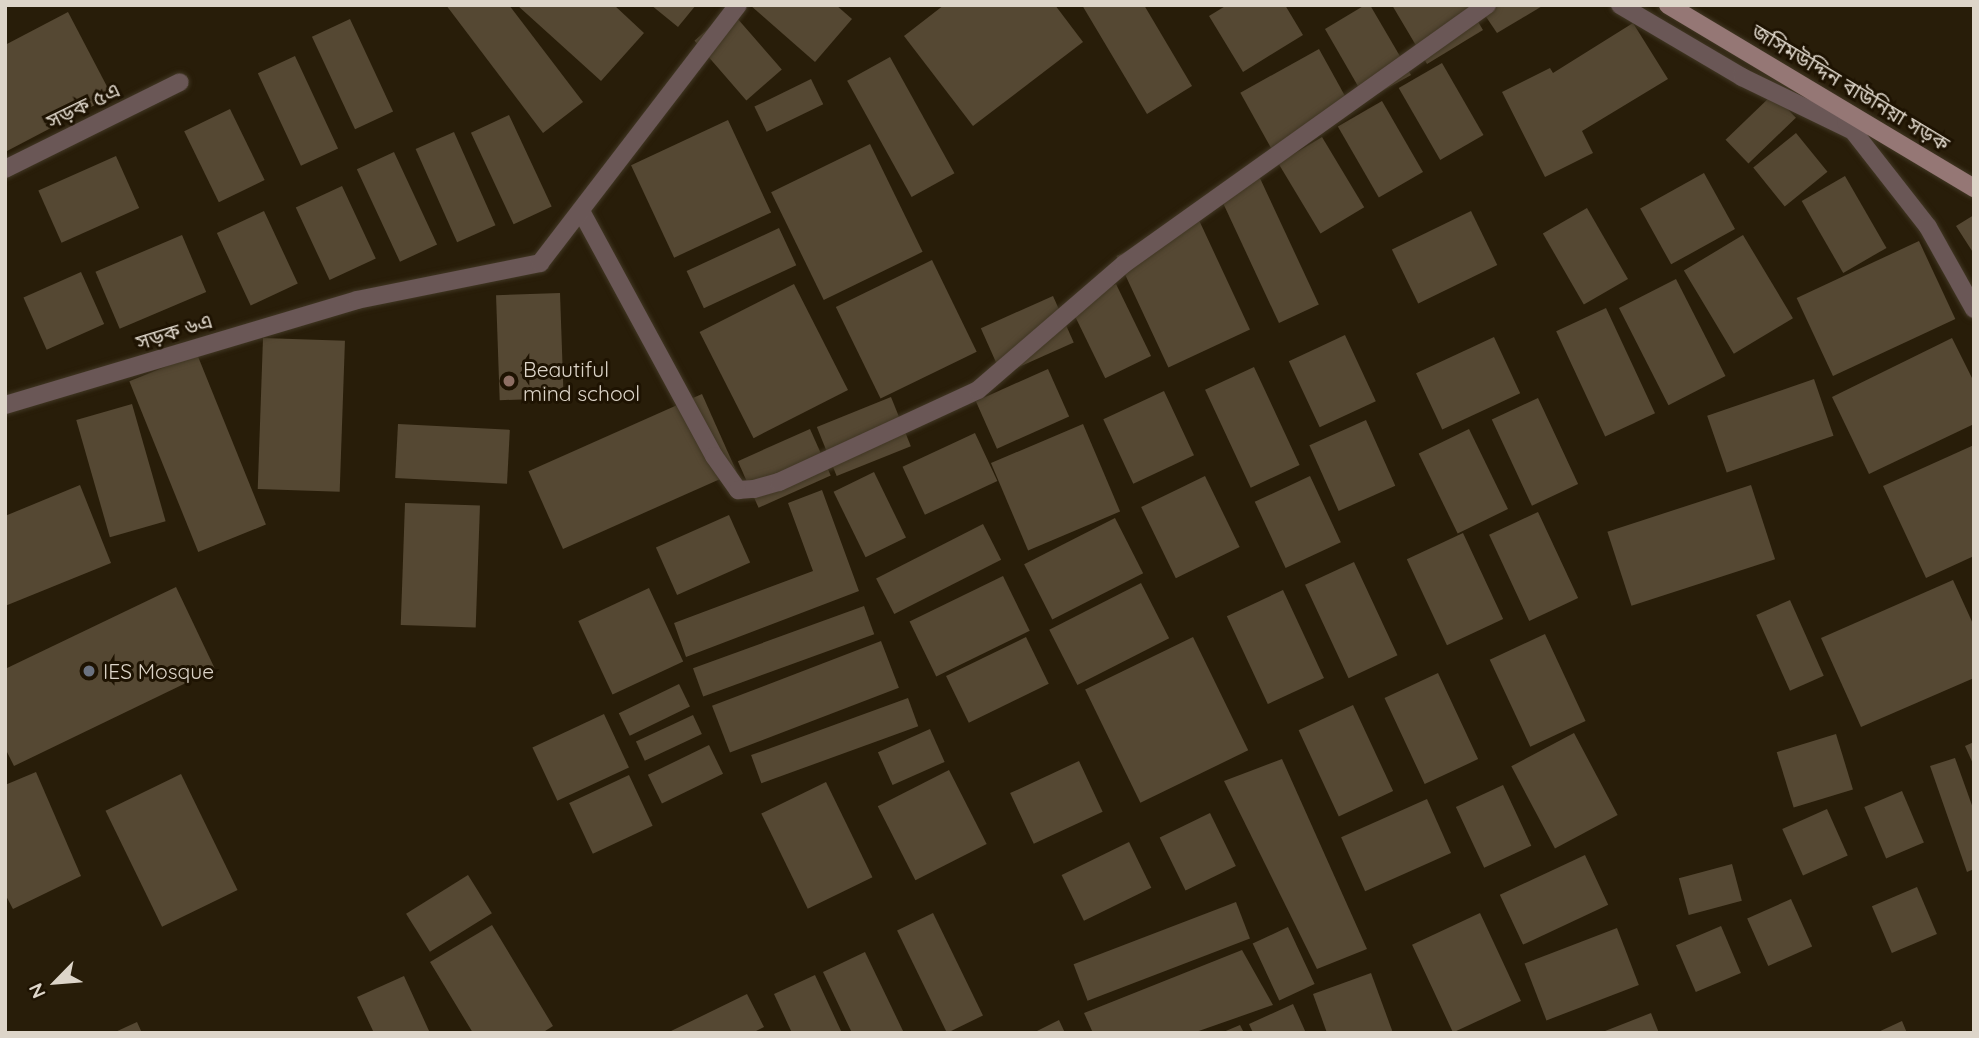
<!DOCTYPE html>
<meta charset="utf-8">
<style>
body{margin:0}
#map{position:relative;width:1979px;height:1038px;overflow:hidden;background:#281d09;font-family:Quicksand,"Noto Sans Bengali",sans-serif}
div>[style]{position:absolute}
.building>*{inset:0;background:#554833;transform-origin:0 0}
.roads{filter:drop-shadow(0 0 2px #413724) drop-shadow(0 0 2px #413724)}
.lane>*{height:18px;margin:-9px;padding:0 9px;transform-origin:9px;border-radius:9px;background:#6a5756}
.street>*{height:18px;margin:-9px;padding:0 9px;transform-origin:9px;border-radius:9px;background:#6a5756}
.secondary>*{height:18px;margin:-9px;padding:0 9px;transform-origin:9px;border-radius:9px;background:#957775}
.dots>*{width:19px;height:19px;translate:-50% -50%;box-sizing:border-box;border:4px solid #1e1302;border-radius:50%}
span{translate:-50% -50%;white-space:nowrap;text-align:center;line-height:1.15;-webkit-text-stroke:6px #1e1302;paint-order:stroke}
.street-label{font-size:21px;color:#ddd5c9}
.poi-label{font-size:21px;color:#ddd5c9}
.left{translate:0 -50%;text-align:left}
.frame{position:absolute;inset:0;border:7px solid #ddd5c9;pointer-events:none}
.north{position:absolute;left:21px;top:947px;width:70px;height:70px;-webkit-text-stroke:5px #1e1302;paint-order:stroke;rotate:245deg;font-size:19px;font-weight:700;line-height:28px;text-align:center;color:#ddd5c9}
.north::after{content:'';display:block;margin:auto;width:24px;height:32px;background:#ddd5c9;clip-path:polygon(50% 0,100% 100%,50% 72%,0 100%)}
</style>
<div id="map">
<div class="building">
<i style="clip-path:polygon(446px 5px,509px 5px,583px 102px,543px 133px)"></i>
<i style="clip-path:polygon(517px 5px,614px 5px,644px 33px,601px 81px)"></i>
<i style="clip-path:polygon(651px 5px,696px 5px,678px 27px)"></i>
<i style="clip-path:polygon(750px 5px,836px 5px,852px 19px,815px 62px)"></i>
<i style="clip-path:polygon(944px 5px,1055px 5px,1083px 42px,973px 126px,904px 36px)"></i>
<i style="clip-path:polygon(1082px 5px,1144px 5px,1192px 86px,1147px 114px)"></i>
<i style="clip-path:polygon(1227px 5px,1285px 5px,1303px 35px,1243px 72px,1209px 16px)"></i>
<i style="clip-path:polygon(1365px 5px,1370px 5px,1411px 75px,1366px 100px,1325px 29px)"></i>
<i style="clip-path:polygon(1392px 5px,1468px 5px,1483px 30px,1427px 64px)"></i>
<i style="clip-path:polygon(1478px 5px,1544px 5px,1497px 33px)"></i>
<i style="left:730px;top:10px;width:79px;height:47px;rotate:49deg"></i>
<i style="clip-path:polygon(68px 12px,112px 96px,7px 151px,5px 45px)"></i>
<i style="left:350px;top:19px;width:102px;height:42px;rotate:65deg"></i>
<i style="clip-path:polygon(1633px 23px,1668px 79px,1582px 131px,1593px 153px,1545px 177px,1502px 92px,1550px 68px,1553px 73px)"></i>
<i style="left:1319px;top:49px;width:68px;height:90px;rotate:61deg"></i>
<i style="left:295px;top:56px;width:102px;height:41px;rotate:65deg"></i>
<i style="left:890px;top:57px;width:133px;height:49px;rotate:61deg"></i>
<i style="left:1442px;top:63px;width:83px;height:50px;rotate:60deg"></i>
<i style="left:811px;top:79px;width:28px;height:63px;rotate:64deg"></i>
<i style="left:1773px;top:94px;width:33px;height:66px;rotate:46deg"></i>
<i style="left:1382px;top:101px;width:82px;height:51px;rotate:60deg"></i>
<i style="left:230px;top:109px;width:79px;height:51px;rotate:64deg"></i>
<i style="left:509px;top:115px;width:101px;height:42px;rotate:65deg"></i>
<i style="left:728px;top:120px;width:102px;height:107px;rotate:65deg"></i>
<i style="left:454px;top:132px;width:102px;height:42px;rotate:66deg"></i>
<i style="left:1796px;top:133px;width:50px;height:55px;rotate:51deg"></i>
<i style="left:1322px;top:137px;width:82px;height:51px;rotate:59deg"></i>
<i style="left:870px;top:144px;width:120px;height:110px;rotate:64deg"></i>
<i style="left:394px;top:152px;width:102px;height:41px;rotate:65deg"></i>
<i style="left:116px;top:156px;width:57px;height:85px;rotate:66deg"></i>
<i style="left:1704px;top:173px;width:64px;height:73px;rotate:61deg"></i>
<i style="left:1258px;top:174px;width:144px;height:44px;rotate:65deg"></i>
<i style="left:1845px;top:176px;width:83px;height:50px;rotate:60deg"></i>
<i style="left:342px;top:186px;width:80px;height:51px;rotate:65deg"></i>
<i style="left:1587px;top:208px;width:82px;height:51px;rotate:60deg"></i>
<i style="left:264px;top:211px;width:80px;height:52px;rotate:65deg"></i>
<i style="left:1471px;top:211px;width:60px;height:88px;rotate:64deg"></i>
<i style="clip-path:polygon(1974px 215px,1974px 254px,1956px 226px)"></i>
<i style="left:1198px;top:218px;width:123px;height:90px;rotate:65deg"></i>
<i style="left:779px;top:228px;width:41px;height:102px;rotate:65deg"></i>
<i style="left:182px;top:235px;width:62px;height:94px;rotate:67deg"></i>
<i style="left:1743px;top:235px;width:97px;height:69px;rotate:59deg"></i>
<i style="left:1919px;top:241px;width:86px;height:135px;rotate:65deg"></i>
<i style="left:932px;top:260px;width:102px;height:107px;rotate:64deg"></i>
<i style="left:81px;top:272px;width:57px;height:63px;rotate:66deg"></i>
<i style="left:1676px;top:279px;width:109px;height:64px;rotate:63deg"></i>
<i style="left:794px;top:284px;width:119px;height:106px;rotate:63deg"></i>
<i style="left:1116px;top:284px;width:80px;height:51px;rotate:64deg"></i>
<i style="left:560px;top:293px;width:105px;height:64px;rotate:88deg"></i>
<i style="left:1053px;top:296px;width:51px;height:79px;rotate:66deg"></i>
<i style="left:1606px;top:308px;width:116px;height:55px;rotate:65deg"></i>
<i style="left:1345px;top:335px;width:73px;height:62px;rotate:65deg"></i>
<i style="left:1494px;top:337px;width:62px;height:86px;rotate:65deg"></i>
<i style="left:263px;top:338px;width:82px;height:151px;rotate:2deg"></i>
<i style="clip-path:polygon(1952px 338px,1974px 382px,1974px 424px,1869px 474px,1832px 397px)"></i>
<i style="left:197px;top:354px;width:184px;height:73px;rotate:68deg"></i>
<i style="left:1254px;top:367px;width:108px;height:54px;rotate:65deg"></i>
<i style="left:1048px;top:369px;width:52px;height:79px;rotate:66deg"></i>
<i style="left:1814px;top:379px;width:60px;height:113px;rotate:71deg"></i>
<i style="left:1164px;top:391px;width:71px;height:67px;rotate:65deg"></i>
<i style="left:702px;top:394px;width:85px;height:190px;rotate:66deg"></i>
<i style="left:891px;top:397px;width:53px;height:80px;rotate:68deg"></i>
<i style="left:1538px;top:398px;width:95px;height:51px;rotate:65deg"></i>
<i style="left:132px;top:404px;width:122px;height:58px;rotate:74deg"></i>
<i style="left:1366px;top:420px;width:72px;height:62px;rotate:66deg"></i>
<i style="left:398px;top:424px;width:112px;height:54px;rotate:3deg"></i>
<i style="left:1083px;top:424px;width:95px;height:100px;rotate:67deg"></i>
<i style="left:810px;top:429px;width:51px;height:79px;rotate:66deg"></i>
<i style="left:1469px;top:429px;width:89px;height:56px;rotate:64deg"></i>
<i style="left:975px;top:433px;width:53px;height:80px;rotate:65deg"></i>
<i style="clip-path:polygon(1974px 445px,1974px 556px,1926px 578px,1883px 486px)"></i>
<i style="left:874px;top:472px;width:73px;height:45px;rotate:64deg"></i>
<i style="left:1205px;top:476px;width:79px;height:71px;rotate:64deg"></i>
<i style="left:1310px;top:476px;width:73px;height:61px;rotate:65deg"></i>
<i style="clip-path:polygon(80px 485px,111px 563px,5px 606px,5px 516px)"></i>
<i style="left:1751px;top:485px;width:78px;height:151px;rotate:72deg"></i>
<i style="clip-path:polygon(822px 490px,859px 591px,686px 657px,674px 623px,813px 571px,788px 503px)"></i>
<i style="left:405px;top:503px;width:75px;height:122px;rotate:2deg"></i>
<i style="left:1538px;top:512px;width:95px;height:54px;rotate:65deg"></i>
<i style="left:729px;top:515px;width:52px;height:80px;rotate:66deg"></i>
<i style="left:1115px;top:518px;width:62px;height:102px;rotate:63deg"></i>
<i style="left:983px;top:524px;width:40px;height:120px;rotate:63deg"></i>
<i style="left:1463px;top:533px;width:95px;height:62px;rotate:65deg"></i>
<i style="left:1354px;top:562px;width:103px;height:54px;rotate:65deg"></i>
<i style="left:1003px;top:576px;width:61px;height:104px;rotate:64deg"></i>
<i style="clip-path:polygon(1953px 580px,1974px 626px,1974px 678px,1861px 727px,1821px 638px)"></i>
<i style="left:1141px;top:583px;width:62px;height:103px;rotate:63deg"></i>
<i style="clip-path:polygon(176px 587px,215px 669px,14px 766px,5px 748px,5px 669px)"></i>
<i style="left:649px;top:588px;width:81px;height:78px;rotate:65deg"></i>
<i style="left:1283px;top:590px;width:97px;height:62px;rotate:65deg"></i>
<i style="left:1790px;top:600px;width:83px;height:37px;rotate:66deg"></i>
<i style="left:864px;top:606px;width:30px;height:182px;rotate:70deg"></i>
<i style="left:1545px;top:634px;width:96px;height:61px;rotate:65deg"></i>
<i style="left:1026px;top:637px;width:52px;height:89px;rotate:64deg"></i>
<i style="left:1193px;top:637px;width:126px;height:120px;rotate:64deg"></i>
<i style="left:881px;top:641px;width:50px;height:181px;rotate:69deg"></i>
<i style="left:1438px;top:673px;width:95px;height:59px;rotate:65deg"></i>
<i style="left:679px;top:684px;width:25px;height:67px;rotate:64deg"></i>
<i style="left:908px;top:698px;width:30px;height:167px;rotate:70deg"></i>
<i style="left:1353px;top:705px;width:95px;height:60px;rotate:65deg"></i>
<i style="left:604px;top:714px;width:59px;height:79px;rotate:65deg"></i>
<i style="left:693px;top:715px;width:21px;height:63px;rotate:65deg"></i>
<i style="left:930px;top:729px;width:36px;height:57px;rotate:66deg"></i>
<i style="left:1574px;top:733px;width:93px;height:71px;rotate:62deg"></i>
<i style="left:1836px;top:734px;width:58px;height:62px;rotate:73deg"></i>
<i style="clip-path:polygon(1974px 742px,1974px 766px,1965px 746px)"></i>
<i style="left:709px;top:745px;width:32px;height:68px;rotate:64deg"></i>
<i style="clip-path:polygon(1955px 758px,1974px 811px,1974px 869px,1967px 872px,1930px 766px)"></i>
<i style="clip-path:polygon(1282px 759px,1367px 949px,1317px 969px,1224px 781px)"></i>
<i style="left:1079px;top:761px;width:56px;height:76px;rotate:65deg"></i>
<i style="left:949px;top:770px;width:83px;height:80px;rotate:63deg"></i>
<i style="clip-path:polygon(36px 772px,81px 876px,13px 909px,5px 894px,5px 785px)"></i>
<i style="left:181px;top:774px;width:129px;height:84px;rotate:64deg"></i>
<i style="left:629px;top:775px;width:56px;height:66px;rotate:65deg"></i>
<i style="left:826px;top:782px;width:106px;height:72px;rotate:64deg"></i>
<i style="left:1503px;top:785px;width:67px;height:52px;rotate:65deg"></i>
<i style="left:1902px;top:791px;width:56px;height:41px;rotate:67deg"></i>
<i style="left:1427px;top:799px;width:59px;height:94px;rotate:66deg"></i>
<i style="left:1827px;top:809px;width:51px;height:49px;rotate:66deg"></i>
<i style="left:1210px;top:813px;width:59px;height:56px;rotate:64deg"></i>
<i style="left:1129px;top:842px;width:51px;height:75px;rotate:64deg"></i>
<i style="left:1585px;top:855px;width:55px;height:94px;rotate:65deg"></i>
<i style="left:1732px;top:864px;width:38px;height:55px;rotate:75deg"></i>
<i style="left:468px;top:875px;width:45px;height:73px;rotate:58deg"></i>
<i style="left:1917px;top:887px;width:51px;height:49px;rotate:67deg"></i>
<i style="left:1791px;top:899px;width:52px;height:48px;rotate:66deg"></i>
<i style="left:1236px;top:902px;width:39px;height:174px;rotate:69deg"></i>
<i style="left:933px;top:913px;width:114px;height:40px;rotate:64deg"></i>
<i style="left:1480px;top:913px;width:97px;height:75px;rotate:65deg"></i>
<i style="clip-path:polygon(492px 925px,553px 1026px,542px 1033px,473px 1033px,430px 962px)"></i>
<i style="left:1721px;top:926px;width:51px;height:49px;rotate:67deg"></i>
<i style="left:1288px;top:927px;width:63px;height:39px;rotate:65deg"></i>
<i style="left:1617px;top:928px;width:61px;height:99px;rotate:69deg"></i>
<i style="clip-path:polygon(1242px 950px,1273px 1005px,1193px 1033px,1093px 1033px,1084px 1013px)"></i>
<i style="clip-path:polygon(865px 952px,904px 1033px,852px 1033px,823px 972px)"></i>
<i style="clip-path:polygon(1371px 973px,1393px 1033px,1327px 1033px,1313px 994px)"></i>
<i style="clip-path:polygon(815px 975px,842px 1033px,792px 1033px,774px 994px)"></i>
<i style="clip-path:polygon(404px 976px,430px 1033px,374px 1033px,357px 997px)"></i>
<i style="clip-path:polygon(747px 994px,764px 1027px,752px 1033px,667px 1033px)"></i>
<i style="clip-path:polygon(1293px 1004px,1306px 1033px,1253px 1033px,1249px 1024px)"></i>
<i style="clip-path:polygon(1651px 1013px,1659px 1033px,1600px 1033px)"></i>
<i style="clip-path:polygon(1059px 1020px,1065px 1033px,1033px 1033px)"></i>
<i style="clip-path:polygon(1902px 1021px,1907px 1033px,1876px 1033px)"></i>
<i style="clip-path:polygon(137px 1022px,142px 1033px,113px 1033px)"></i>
<i style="clip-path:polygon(1240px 1025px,1244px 1033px,1221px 1033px)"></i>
</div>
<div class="roads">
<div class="lane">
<i style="left:581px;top:211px;width:279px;rotate:61.5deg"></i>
<i style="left:714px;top:456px;width:42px;rotate:54.8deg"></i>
<i style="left:738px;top:490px;width:16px;rotate:-4deg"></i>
<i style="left:754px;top:489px;width:26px;rotate:-16deg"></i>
<i style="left:779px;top:482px;width:219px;rotate:-24.8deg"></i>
<i style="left:978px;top:390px;width:193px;rotate:-40.8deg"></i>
<i style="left:1124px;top:264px;width:446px;rotate:-35.5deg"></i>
</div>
<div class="street">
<i style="left:1620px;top:5px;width:142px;rotate:30.5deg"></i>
<i style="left:1742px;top:77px;width:123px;rotate:25.9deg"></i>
<i style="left:1846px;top:122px;width:133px;rotate:52deg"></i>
<i style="left:1928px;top:227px;width:94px;rotate:60.7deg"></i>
<i style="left:5px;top:169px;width:195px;rotate:-26.4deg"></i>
<i style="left:5px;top:405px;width:367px;rotate:-16.6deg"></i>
<i style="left:357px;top:300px;width:187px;rotate:-11.4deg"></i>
<i style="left:540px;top:263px;width:325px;rotate:-52.5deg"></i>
</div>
<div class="secondary">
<i style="left:1668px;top:5px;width:357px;rotate:30.9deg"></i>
</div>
</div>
<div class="dots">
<i style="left:509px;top:381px;background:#8d6e63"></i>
<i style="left:89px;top:671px;background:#6b7280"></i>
</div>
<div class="street-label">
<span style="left:1851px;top:87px;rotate:31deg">জসিমউদ্দিন বাউনিয়া সড়ক</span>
<span style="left:83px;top:105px;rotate:-26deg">সড়ক ৫এ</span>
<span style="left:174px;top:331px;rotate:-17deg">সড়ক ৬এ</span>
</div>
<div class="poi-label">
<span class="left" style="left:523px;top:381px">Beautiful<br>mind school</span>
<span class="left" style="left:103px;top:671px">IES Mosque</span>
</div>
<div class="frame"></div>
<div class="north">N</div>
</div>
